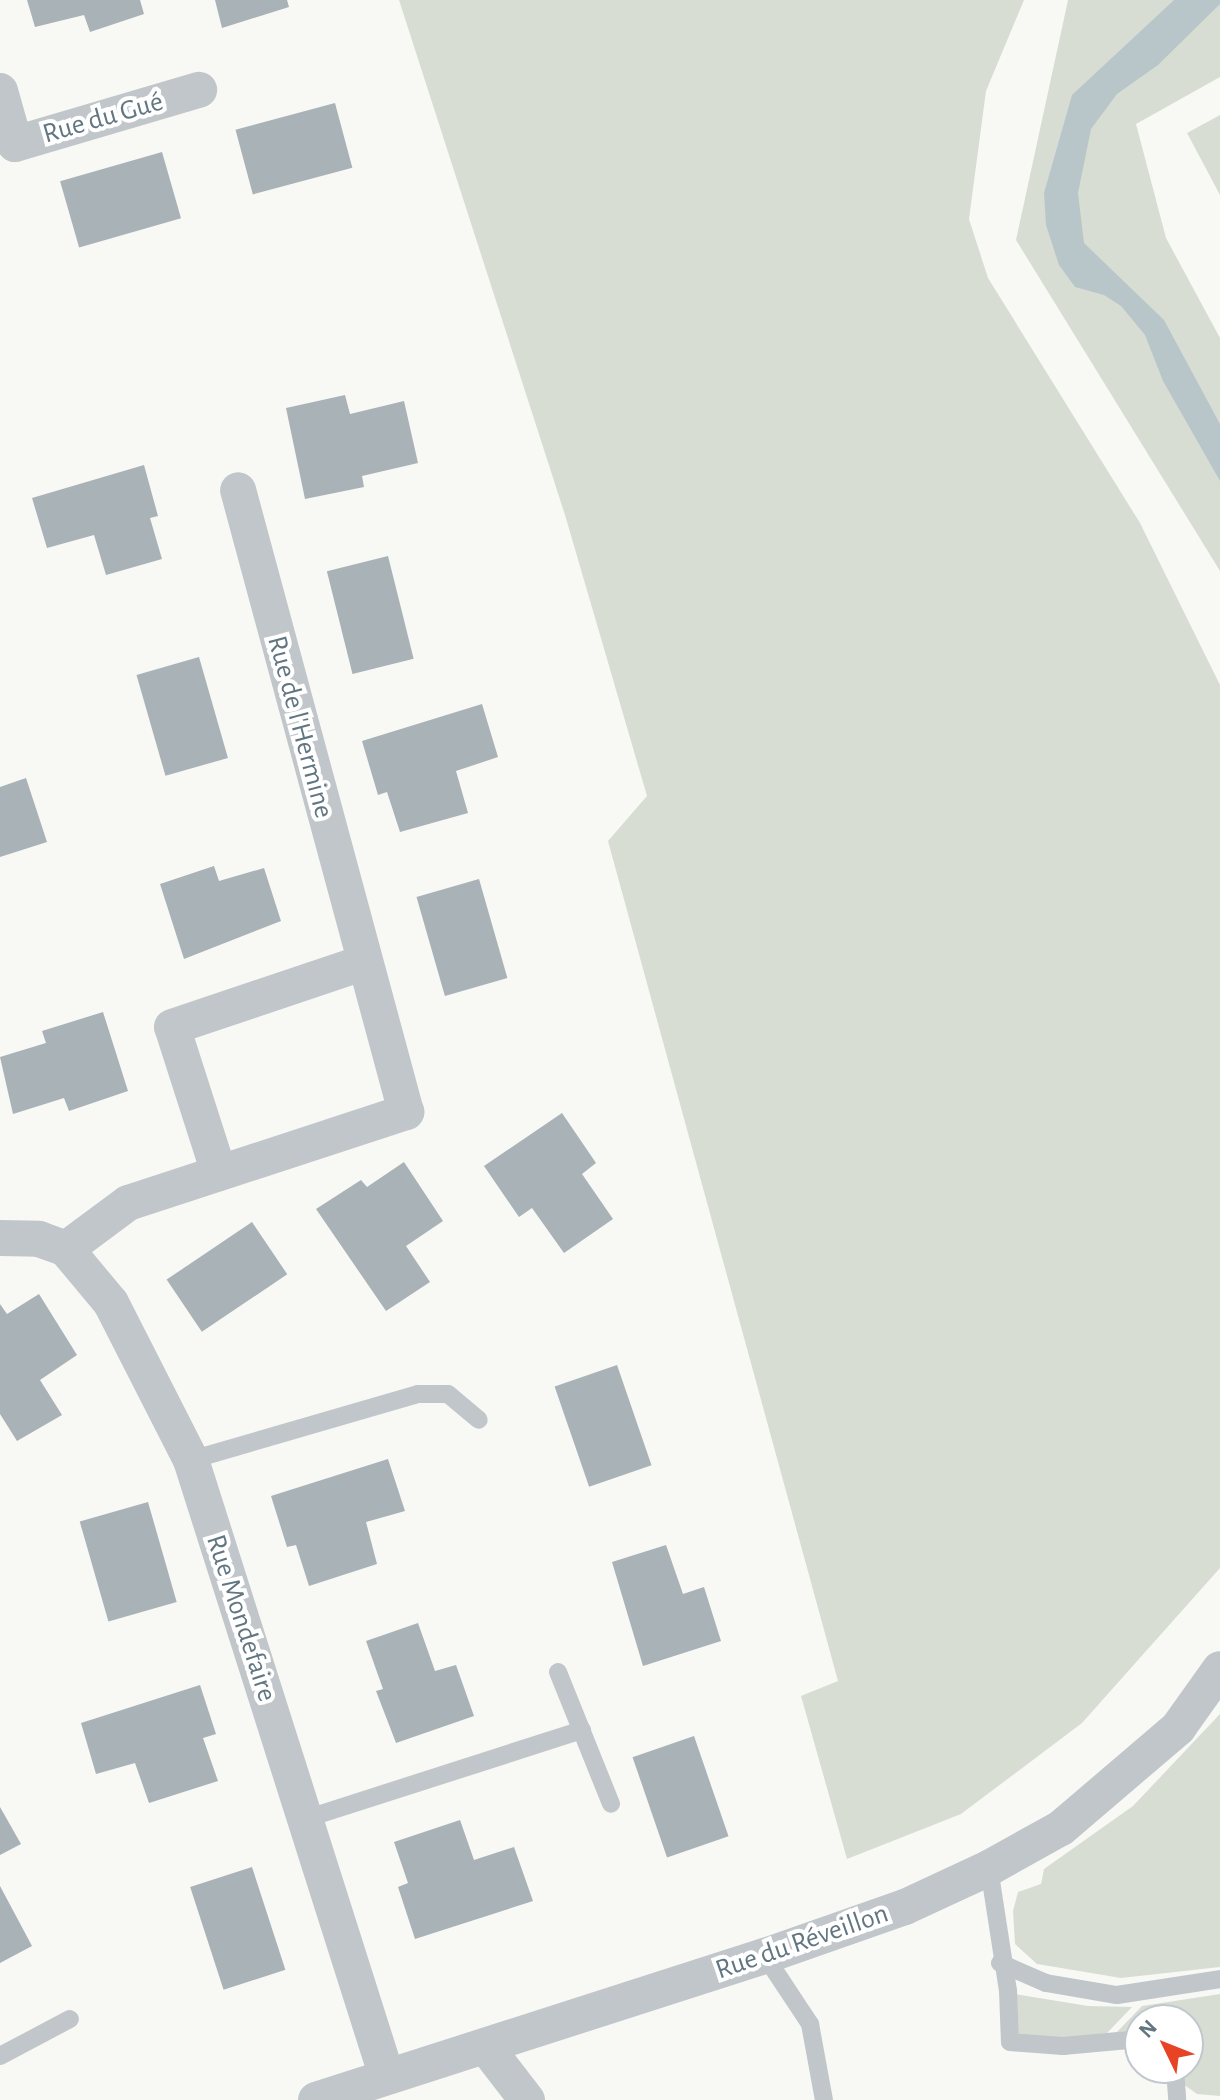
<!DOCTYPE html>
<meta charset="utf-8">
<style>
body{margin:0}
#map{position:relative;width:1220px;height:2100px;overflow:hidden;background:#f8f8f5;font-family:"Alegreya Sans",sans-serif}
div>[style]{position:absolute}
.green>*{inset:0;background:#d8ddd4}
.water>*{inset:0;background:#b8c6c9}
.building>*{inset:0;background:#a8b2b7;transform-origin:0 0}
.lane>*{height:18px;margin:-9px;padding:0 9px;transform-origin:9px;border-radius:9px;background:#c0c6c9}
.street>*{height:36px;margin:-18px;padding:0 18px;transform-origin:18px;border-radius:18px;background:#c0c6c9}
span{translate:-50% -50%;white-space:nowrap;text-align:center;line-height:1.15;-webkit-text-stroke:8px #fff;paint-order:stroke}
.street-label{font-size:28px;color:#627681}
.north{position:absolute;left:1124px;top:2004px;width:80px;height:80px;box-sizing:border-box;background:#fff;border:2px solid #c0c8cd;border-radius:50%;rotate:313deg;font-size:22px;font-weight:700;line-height:32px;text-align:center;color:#627681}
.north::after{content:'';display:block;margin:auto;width:28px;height:36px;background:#e74426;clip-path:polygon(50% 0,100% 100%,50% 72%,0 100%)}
</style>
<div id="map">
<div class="green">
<i style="clip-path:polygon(399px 0,1024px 0,986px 91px,969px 219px,988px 278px,1140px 523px,1220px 685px,1220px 1568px,1082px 1723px,961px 1814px,847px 1859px,801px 1696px,838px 1681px,608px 841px,647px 796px,565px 515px)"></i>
<i style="clip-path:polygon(1068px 0,1220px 0,1220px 77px,1136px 124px,1166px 238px,1220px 338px,1220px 571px,1016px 240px)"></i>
<i style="clip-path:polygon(1220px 115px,1220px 195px,1187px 133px)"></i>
<i style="clip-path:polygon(1220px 1714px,1220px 1967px,1121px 1978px,1037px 1964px,1015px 1944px,1013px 1911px,1018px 1892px,1041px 1884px,1044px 1869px,1133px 1806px)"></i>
<i style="clip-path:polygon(1015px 1994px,1088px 2006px,1132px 2007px,1107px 2033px,1065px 2039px,1017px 2034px)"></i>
<i style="clip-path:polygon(1220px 1994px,1220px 2096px,1197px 2094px,1183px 2084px,1180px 2068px,1188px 2068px,1188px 2020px,1140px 2020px,1140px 2031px,1117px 2032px,1142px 2006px)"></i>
</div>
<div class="water">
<i style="clip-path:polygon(1174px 0,1220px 0,1220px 4px,1158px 65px,1117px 94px,1091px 129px,1078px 193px,1084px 243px,1164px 320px,1220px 424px,1220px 481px,1163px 381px,1145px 335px,1121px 306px,1104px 295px,1075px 287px,1059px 265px,1046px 225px,1044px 193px,1072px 95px)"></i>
</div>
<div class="building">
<i style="clip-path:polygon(27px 0,140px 0,144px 14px,90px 32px,84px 15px,35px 27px)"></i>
<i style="clip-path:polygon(215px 0,287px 0,289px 7px,222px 28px)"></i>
<i style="left:335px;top:103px;width:67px;height:103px;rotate:75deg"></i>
<i style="left:162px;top:152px;width:69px;height:106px;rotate:74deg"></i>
<i style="clip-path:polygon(345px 395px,350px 414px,404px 401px,418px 463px,362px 476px,364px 487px,305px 499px,286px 408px)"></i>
<i style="clip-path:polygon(144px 465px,158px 516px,150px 518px,162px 559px,106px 575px,94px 535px,47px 548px,32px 498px)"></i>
<i style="left:388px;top:556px;width:106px;height:63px;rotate:76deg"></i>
<i style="left:199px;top:657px;width:105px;height:65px;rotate:74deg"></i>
<i style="clip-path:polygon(482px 704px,498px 757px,456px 771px,468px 813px,400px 832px,387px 792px,378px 795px,362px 741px)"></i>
<i style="clip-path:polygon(26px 778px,47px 842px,0 857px,0 787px)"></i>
<i style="clip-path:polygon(214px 866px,219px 881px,264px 868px,281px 921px,184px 959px,160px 884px)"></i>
<i style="left:479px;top:879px;width:103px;height:65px;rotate:74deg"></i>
<i style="clip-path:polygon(103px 1012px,128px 1091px,69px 1111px,64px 1098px,13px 1114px,0 1057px,46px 1043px,42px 1031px)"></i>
<i style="clip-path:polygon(562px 1113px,596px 1163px,582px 1174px,613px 1219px,564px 1253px,532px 1208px,519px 1217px,484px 1166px)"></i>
<i style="clip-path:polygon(404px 1162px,443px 1221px,406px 1246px,430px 1282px,386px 1311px,316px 1209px,361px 1180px,367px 1187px)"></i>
<i style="left:252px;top:1222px;width:63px;height:103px;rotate:56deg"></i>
<i style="clip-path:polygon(39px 1294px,77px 1355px,40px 1380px,62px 1415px,17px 1441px,0 1414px,0 1304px,7px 1314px)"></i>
<i style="left:617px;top:1365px;width:106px;height:66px;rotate:71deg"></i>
<i style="clip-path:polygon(388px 1459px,405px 1511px,366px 1522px,377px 1564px,309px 1586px,296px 1545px,287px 1547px,271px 1496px)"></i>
<i style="left:148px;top:1502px;width:104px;height:71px;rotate:74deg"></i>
<i style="clip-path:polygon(666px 1545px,683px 1594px,704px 1587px,721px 1641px,643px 1666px,612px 1562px)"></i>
<i style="clip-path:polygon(418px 1623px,435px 1671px,456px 1665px,474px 1716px,396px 1743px,376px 1691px,383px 1689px,366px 1641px)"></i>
<i style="clip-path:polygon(200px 1685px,216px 1734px,203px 1738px,218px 1781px,149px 1803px,135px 1763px,96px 1774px,81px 1723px)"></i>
<i style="left:694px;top:1736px;width:106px;height:65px;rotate:71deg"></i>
<i style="clip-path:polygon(0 1807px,21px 1844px,0 1855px)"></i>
<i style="clip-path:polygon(460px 1820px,474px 1860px,514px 1847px,533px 1901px,415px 1939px,398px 1887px,408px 1883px,394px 1842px)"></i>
<i style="left:252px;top:1867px;width:108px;height:65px;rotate:72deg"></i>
<i style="clip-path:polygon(0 1886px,32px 1946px,0 1963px)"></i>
</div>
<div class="lane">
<i style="left:191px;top:1460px;width:236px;rotate:-16.2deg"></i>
<i style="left:418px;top:1394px;width:30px"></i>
<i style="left:448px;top:1394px;width:40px;rotate:40deg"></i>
<i style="left:558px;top:1672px;width:142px;rotate:68.1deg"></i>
<i style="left:305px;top:1819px;width:291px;rotate:-17.8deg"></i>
<i style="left:989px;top:1868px;width:124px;rotate:81.2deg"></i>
<i style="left:1008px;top:1991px;width:51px;rotate:87.8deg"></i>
<i style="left:1010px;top:2042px;width:53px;rotate:4.3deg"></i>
<i style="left:1063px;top:2046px;width:77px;rotate:-5.2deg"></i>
<i style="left:765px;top:1956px;width:82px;rotate:56.5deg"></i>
<i style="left:810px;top:2024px;width:77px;rotate:79.6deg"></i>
<i style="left:1000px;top:1963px;width:50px;rotate:23.5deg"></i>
<i style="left:1046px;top:1983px;width:72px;rotate:9.6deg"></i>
<i style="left:1117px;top:1995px;width:104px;rotate:-8.8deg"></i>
<i style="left:0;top:2056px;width:79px;rotate:-27.9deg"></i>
<i style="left:1175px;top:2068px;width:32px;rotate:86deg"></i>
</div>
<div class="street">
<i style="left:0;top:91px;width:55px;rotate:74.2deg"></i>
<i style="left:15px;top:144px;width:192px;rotate:-16.4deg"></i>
<i style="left:219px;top:1173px;width:153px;rotate:-107.8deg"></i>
<i style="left:172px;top:1027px;width:200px;rotate:-18.6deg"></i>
<i style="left:0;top:1238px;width:39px;rotate:1deg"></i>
<i style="left:39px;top:1239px;width:29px;rotate:20deg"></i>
<i style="left:66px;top:1249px;width:70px;rotate:50.2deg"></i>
<i style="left:111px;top:1303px;width:176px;rotate:63deg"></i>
<i style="left:191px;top:1460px;width:647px;rotate:72.38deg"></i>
<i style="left:66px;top:1249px;width:77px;rotate:-36.6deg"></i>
<i style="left:128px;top:1203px;width:293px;rotate:-18.1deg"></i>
<i style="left:406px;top:1112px;width:644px;rotate:-105.11deg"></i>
<i style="left:486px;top:2047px;width:67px;rotate:52.3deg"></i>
<i style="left:316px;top:2100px;width:472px;rotate:-17.8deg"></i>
<i style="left:765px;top:1956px;width:148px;rotate:-19.3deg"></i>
<i style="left:905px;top:1907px;width:93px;rotate:-24.9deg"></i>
<i style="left:989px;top:1868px;width:82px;rotate:-29.1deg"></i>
<i style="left:1061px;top:1828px;width:154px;rotate:-40.5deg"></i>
<i style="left:1178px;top:1728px;width:72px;rotate:-54.6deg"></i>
</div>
<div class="street-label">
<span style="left:103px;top:118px;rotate:-16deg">Rue du Gué</span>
<span style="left:300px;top:727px;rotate:75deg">Rue de l'Hermine</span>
<span style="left:241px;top:1618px;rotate:72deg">Rue Mondefaire</span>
<span style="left:802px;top:1942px;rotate:-19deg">Rue du Réveillon</span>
</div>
<div class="north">N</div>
</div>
